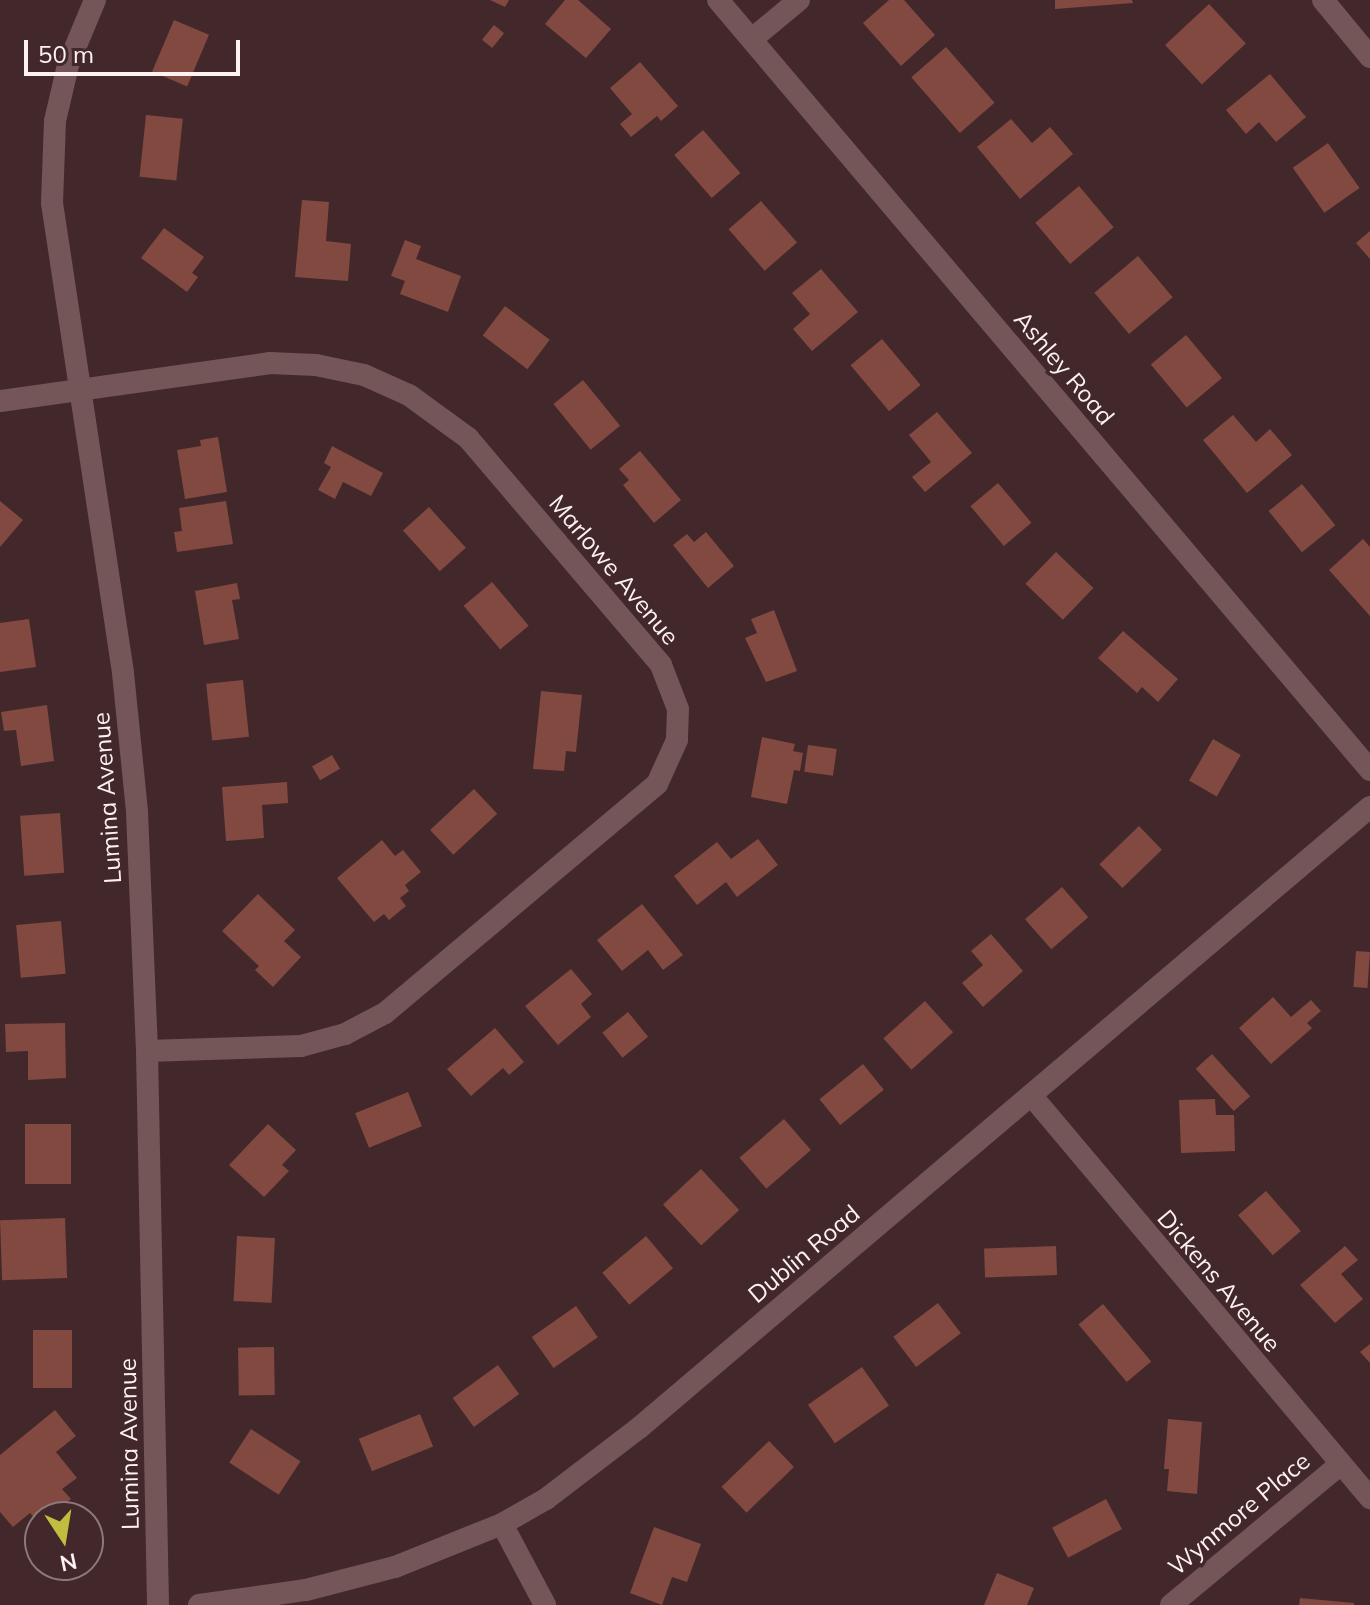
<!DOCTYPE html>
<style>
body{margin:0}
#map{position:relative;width:1370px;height:1605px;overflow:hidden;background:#43282b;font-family:Mulish,sans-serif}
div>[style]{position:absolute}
.building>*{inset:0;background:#81493f;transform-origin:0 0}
.minor>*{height:22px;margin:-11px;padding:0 11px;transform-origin:11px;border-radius:11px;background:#745558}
.tertiary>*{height:22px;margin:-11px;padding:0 11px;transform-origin:11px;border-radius:11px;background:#745558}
span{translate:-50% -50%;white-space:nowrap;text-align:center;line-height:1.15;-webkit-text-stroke:7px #43282b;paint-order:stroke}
.street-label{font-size:24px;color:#fdf1f2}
.north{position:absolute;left:24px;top:1501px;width:80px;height:80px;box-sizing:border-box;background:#43282b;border:2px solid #8d787b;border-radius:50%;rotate:168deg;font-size:22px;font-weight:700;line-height:32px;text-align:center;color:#fdf1f2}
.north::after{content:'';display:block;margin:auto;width:28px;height:36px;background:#c1bd40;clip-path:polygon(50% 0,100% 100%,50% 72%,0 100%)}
.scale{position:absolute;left:24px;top:40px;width:216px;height:36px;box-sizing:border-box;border:4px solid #fdf1f2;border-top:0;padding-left:10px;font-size:24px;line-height:28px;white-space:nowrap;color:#fdf1f2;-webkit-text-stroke:6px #43282b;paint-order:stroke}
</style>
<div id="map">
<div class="building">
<i style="clip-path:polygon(490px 0,509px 0,505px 7px)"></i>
<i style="clip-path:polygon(565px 0,578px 0,611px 29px,586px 58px,545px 24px)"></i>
<i style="clip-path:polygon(889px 0,904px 0,935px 35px,901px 66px,863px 23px)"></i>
<i style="clip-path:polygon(1055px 0,1132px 0,1133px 3px,1055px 9px)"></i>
<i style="left:1209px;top:4px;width:54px;height:60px;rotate:47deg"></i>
<i style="left:174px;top:20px;width:38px;height:56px;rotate:23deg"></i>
<i style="left:494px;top:25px;width:13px;height:19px;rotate:39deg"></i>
<i style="left:946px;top:47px;width:74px;height:46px;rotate:49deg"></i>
<i style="clip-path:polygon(640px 62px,678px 106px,661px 121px,657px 116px,631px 137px,620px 124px,632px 114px,610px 88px)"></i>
<i style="clip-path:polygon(1270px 74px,1306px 117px,1276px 142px,1259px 122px,1246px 134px,1226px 110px)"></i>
<i style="left:146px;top:115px;width:37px;height:62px;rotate:6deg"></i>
<i style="clip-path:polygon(1011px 119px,1032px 143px,1050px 127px,1073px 154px,1020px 199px,977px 147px)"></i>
<i style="left:703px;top:130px;width:57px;height:38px;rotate:49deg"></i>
<i style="left:1328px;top:143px;width:55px;height:43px;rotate:55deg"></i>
<i style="left:1079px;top:186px;width:54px;height:57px;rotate:50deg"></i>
<i style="clip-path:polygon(302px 200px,329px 202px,326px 241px,351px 244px,348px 281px,295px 277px)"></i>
<i style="left:761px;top:201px;width:55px;height:43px;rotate:49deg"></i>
<i style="clip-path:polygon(164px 228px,204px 257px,192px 273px,198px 277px,187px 292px,141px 258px)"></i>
<i style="clip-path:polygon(1370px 231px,1370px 259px,1356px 243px)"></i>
<i style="clip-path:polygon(405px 240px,421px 246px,416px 259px,461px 276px,448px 312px,400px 294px,405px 281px,391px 276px)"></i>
<i style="left:1138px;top:256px;width:54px;height:57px;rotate:50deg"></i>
<i style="clip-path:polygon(821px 269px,858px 312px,812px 351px,793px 329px,810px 314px,792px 293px)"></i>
<i style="left:505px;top:306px;width:56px;height:37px;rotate:37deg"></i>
<i style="left:1186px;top:335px;width:56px;height:46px;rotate:50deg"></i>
<i style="left:882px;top:339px;width:60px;height:41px;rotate:50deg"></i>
<i style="left:583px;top:380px;width:59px;height:38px;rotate:51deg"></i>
<i style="clip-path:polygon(937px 412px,972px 453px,925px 492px,912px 477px,931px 462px,909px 435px)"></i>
<i style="clip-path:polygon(1233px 415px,1256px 442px,1270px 429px,1292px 455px,1247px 493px,1203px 440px)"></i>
<i style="clip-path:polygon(218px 437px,227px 492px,185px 499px,177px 450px,201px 446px,200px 440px)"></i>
<i style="clip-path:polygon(332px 446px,383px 473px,371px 496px,343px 482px,335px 499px,318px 490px,331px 467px,324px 463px)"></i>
<i style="clip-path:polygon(640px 451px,681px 500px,654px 523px,623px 485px,629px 480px,619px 469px)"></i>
<i style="left:998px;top:483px;width:52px;height:36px;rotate:50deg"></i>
<i style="left:1302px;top:484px;width:53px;height:43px;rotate:51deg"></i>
<i style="clip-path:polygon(0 501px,23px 520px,0 547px)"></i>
<i style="clip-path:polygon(226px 501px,233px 544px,177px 552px,174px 532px,182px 531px,179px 508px)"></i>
<i style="left:429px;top:507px;width:55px;height:35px;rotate:48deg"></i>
<i style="clip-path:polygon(706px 532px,734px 566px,708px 588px,673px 545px,687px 534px,694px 542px)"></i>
<i style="clip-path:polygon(1363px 539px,1370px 547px,1370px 616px,1329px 570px)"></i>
<i style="left:1056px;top:552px;width:52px;height:44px;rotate:44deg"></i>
<i style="left:492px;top:582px;width:57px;height:37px;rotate:50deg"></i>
<i style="clip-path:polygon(237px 583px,240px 599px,232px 600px,239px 639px,204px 645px,195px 591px)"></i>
<i style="clip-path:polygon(774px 610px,797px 671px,766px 682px,745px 638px,757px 633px,751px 619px)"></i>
<i style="clip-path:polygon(29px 619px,36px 667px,0 672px,0 623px)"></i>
<i style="clip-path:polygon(1123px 631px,1178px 679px,1158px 702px,1142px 687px,1137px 693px,1098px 658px)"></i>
<i style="left:243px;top:680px;width:57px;height:37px;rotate:84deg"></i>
<i style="clip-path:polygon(541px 691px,582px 695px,576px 752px,566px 751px,564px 771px,533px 769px)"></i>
<i style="clip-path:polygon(47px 705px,54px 761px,21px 766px,16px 730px,4px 731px,1px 712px)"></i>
<i style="clip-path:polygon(762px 737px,795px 744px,793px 751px,803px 753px,800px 771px,794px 770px,787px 804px,751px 797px)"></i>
<i style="left:1213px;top:739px;width:32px;height:48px;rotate:30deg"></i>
<i style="left:808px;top:745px;width:29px;height:27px;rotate:8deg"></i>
<i style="left:332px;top:755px;width:16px;height:23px;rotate:60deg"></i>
<i style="clip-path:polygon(287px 782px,288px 803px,262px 805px,264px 838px,226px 841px,222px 787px)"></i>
<i style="left:474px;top:789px;width:34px;height:60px;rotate:47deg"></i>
<i style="left:60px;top:813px;width:60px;height:40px;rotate:86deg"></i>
<i style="left:1139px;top:826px;width:33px;height:55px;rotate:46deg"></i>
<i style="clip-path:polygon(758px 839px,778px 865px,737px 897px,726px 882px,697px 905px,674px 876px,717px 842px,731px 859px)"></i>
<i style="clip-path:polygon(382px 840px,395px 856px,403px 850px,421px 872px,405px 885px,409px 891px,400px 898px,406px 906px,389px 920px,384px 914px,374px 922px,337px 878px)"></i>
<i style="left:1062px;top:887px;width:40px;height:49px;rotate:49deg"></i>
<i style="clip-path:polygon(258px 894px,295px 930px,284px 941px,301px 957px,273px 987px,255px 970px,259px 966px,222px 931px)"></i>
<i style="clip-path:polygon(642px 904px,683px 955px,663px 970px,648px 950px,622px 971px,597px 940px)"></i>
<i style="left:61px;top:921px;width:53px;height:45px;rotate:85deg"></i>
<i style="clip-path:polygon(991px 934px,1023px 971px,983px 1007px,962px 983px,983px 965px,971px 951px)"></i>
<i style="left:1356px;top:951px;width:14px;height:36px;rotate:4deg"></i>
<i style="clip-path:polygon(571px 969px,592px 994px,581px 1004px,591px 1017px,558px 1045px,525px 1006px)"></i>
<i style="clip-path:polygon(1273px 997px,1291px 1017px,1311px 1000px,1321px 1011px,1307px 1023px,1312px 1028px,1271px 1064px,1239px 1028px)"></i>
<i style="left:925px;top:1001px;width:42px;height:56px;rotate:48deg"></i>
<i style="left:628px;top:1012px;width:32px;height:33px;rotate:51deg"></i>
<i style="clip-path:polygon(65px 1023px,66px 1078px,28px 1080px,28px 1051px,6px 1052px,5px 1024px)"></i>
<i style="clip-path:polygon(495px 1028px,524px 1062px,509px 1075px,503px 1068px,471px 1096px,447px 1069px)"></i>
<i style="left:1212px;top:1054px;width:57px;height:22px;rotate:48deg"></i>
<i style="left:863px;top:1064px;width:33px;height:56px;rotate:51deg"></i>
<i style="left:408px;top:1092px;width:37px;height:57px;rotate:68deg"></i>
<i style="clip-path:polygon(1215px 1099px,1216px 1115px,1234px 1115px,1235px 1151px,1181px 1153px,1179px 1100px)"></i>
<i style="left:784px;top:1119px;width:41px;height:59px;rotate:49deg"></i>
<i style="left:25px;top:1124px;width:46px;height:60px"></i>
<i style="clip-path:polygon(268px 1124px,296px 1150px,282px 1165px,289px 1171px,264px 1197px,229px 1165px)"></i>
<i style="left:701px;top:1169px;width:56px;height:52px;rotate:47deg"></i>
<i style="left:1266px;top:1191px;width:53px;height:37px;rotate:49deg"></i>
<i style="left:65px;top:1218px;width:60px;height:65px;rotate:88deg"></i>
<i style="left:237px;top:1236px;width:38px;height:65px;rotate:3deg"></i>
<i style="left:646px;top:1236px;width:42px;height:57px;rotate:50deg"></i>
<i style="left:1056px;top:1246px;width:29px;height:72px;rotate:88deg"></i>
<i style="clip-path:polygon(1345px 1246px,1358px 1260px,1341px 1274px,1363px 1299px,1335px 1323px,1300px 1285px)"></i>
<i style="left:938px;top:1303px;width:38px;height:56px;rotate:53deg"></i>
<i style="left:1103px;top:1304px;width:75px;height:32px;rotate:50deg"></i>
<i style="left:576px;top:1306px;width:38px;height:54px;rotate:55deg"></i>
<i style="left:72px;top:1330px;width:58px;height:39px;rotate:90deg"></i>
<i style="clip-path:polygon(1370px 1344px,1370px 1363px,1360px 1352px)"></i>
<i style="left:274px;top:1347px;width:48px;height:36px;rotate:89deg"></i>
<i style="left:498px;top:1365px;width:36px;height:56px;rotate:54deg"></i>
<i style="left:862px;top:1367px;width:47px;height:66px;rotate:55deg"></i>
<i style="clip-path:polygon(55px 1410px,76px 1436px,56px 1452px,77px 1478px,62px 1489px,71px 1499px,49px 1517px,40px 1517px,40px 1524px,30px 1513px,13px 1527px,0 1512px,0 1455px)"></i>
<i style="left:420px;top:1414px;width:35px;height:66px;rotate:68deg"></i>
<i style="clip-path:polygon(1168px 1419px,1202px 1422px,1197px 1494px,1167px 1491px,1169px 1469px,1164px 1469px)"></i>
<i style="left:251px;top:1429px;width:59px;height:40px;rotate:33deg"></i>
<i style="left:769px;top:1441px;width:36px;height:66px;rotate:46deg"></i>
<i style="left:1106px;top:1499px;width:34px;height:61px;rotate:62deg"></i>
<i style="clip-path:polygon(654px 1527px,701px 1544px,687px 1582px,672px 1577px,662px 1605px,630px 1593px)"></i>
<i style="clip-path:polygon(997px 1573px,1034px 1588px,1027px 1605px,984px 1605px)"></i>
<i style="clip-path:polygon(1300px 1598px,1354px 1603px,1354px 1605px,1299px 1605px)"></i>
</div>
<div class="minor">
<i style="left:95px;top:0;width:70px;rotate:112.6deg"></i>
<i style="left:68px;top:65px;width:57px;rotate:103.1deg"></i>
<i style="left:55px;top:121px;width:82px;rotate:92.1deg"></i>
<i style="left:52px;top:203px;width:475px;rotate:81.4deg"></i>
<i style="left:123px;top:673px;width:140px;rotate:84.2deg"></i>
<i style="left:137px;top:812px;width:239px;rotate:87.6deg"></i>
<i style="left:147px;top:1051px;width:554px;rotate:88.86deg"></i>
<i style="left:1323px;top:0;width:74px;rotate:50.5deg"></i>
<i style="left:752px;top:39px;width:61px;rotate:-39.7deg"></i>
<i style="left:0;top:401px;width:273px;rotate:-8deg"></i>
<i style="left:270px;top:363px;width:46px;rotate:2.5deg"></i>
<i style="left:316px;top:365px;width:49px;rotate:11.8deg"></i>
<i style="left:364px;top:375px;width:49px;rotate:24deg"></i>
<i style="left:409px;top:395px;width:73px;rotate:36.1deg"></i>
<i style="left:468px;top:438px;width:298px;rotate:49.6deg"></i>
<i style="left:661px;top:665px;width:47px;rotate:68.9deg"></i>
<i style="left:678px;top:709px;width:31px;rotate:92deg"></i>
<i style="left:677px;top:740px;width:48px;rotate:114.4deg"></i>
<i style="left:657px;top:784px;width:356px;rotate:139.9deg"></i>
<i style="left:385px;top:1013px;width:45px;rotate:152.3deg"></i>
<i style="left:345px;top:1034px;width:46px;rotate:164.7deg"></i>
<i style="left:301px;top:1046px;width:154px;rotate:178.1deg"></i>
<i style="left:1031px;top:1095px;width:527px;rotate:49.93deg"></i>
<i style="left:502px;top:1524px;width:92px;rotate:62deg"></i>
<i style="left:199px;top:1605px;width:108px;rotate:-8deg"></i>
<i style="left:306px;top:1590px;width:92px;rotate:-14.5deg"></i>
<i style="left:395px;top:1567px;width:115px;rotate:-21.9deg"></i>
<i style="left:502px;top:1524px;width:51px;rotate:-29.6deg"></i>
<i style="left:546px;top:1499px;width:117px;rotate:-37.4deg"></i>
<i style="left:639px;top:1428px;width:959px;rotate:-40.35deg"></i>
<i style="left:1171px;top:1605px;width:221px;rotate:-39.7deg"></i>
</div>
<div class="tertiary">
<i style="left:718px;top:0;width:1009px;rotate:49.74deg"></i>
</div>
<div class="street-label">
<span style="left:1064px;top:368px;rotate:50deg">Ashley Road</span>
<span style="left:614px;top:570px;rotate:50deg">Marlowe Avenue</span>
<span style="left:107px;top:798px;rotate:-94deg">Lumina Avenue</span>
<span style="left:804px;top:1254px;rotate:-40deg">Dublin Road</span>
<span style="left:1219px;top:1281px;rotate:50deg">Dickens Avenue</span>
<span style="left:129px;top:1444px;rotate:-91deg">Lumina Avenue</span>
<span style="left:1239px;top:1514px;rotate:-40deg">Wynmore Place</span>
</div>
<div class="north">N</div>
<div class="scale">50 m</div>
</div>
